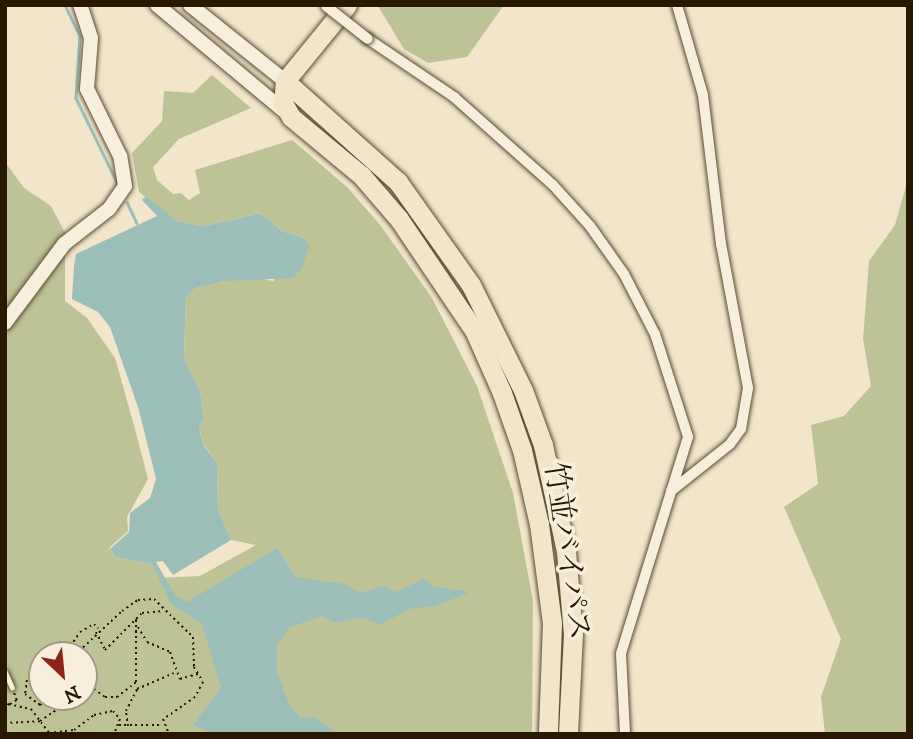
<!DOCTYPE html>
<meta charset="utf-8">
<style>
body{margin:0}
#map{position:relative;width:913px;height:739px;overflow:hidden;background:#f2e5c9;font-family:"IM FELL DW Pica","Noto Serif JP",serif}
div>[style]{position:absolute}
.green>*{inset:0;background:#bdc395}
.water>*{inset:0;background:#9bbfb8}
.stream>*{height:2.5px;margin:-1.25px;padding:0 1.25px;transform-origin:1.25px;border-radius:1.25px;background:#9bbfb8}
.path>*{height:2px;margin-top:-1px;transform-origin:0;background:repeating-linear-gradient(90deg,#291801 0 2px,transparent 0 5.5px)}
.roads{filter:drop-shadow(0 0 2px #5b4b33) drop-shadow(0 0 2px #5b4b33)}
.service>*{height:5px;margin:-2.5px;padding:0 2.5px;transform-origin:2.5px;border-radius:2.5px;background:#f7eedc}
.minor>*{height:10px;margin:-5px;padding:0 5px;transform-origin:5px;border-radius:5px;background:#f7eedc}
.tertiary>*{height:14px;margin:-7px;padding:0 7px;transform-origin:7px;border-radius:7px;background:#f7eedc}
.trunk>*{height:19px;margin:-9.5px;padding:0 9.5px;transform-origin:9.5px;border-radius:9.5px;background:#f2e5c9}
.bridges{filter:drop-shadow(0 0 2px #5b4b33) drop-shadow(0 0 2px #5b4b33)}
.minor-bridge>*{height:10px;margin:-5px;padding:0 5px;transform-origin:5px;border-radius:5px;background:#f7eedc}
span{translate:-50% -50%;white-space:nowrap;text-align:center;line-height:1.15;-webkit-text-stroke:7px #f7eedc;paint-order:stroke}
.street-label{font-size:30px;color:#291801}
.frame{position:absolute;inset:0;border:7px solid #291801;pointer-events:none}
.north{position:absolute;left:28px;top:641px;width:70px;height:70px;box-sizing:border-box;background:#f7eedc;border:2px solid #a59884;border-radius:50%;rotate:154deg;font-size:19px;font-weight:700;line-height:28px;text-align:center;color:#291801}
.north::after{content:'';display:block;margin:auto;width:24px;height:32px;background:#8f2418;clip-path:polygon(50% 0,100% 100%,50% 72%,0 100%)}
</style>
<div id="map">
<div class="green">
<i style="clip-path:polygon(504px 5px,467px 57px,428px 63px,404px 49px,378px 6px)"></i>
<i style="clip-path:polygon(evenodd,212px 75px,251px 108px,179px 139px,153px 167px,157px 180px,173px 194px,181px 193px,189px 200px,200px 193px,195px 170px,292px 140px,347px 187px,381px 226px,432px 298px,477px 386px,513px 493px,533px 601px,532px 734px,5px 734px,5px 162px,24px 188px,51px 206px,65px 233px,65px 301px,87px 318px,115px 358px,135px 429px,148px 479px,127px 517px,128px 531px,109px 548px,115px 557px,152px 564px,159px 578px,200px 576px,256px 545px,231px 540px,218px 509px,217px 463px,204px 445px,199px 428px,204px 419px,200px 391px,184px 359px,186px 297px,196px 288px,225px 281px,251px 276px,273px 281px,304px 238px,282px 231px,260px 213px,205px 226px,177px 221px,139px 192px,132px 153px,162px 121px,164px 91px,193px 93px,212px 75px,42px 655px,84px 655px,84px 697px,42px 697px,42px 655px)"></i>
<i style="clip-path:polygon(908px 179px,908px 734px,825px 734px,821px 697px,841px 639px,784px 507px,818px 484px,811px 425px,844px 416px,871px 386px,863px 339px,869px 261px,895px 225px)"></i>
</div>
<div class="water">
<i style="clip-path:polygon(146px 196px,177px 221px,205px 226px,260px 213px,282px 231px,304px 238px,309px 247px,302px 268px,293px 278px,225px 281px,196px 288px,186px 297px,184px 359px,200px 391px,204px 419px,199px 428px,204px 446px,217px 463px,218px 509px,231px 540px,173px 575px,163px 561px,156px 562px,175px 595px,187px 602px,277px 548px,296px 577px,345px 584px,360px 593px,383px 586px,397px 592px,424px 578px,434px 587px,466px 591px,467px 594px,435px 606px,408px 609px,381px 625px,362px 618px,335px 623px,323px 616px,290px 627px,277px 645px,277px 671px,288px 702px,300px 718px,314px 717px,338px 734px,216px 734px,193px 725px,221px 688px,202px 624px,171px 604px,152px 564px,115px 557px,110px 549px,129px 532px,130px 513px,150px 498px,156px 479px,138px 407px,110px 327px,98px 312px,72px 299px,74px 266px,76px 254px,157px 216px,142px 200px)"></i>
</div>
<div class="stream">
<i style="left:65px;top:5px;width:34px;rotate:64deg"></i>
<i style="left:80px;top:36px;width:62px;rotate:93.7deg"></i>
<i style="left:76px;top:98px;width:93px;rotate:64deg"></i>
<i style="left:127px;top:202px;width:23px;rotate:65deg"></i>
</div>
<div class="path">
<i style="left:138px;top:627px;width:17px;rotate:59deg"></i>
<i style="left:147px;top:642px;width:25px;rotate:23deg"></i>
<i style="left:170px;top:652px;width:29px;rotate:70deg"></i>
<i style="left:180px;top:679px;width:19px;rotate:-16deg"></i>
<i style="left:96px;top:632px;width:20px;rotate:63deg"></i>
<i style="left:105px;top:650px;width:52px;rotate:-45deg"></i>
<i style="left:142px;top:613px;width:22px;rotate:-5deg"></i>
<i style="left:64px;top:655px;width:28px;rotate:-55deg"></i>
<i style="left:80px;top:632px;width:16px;rotate:-30deg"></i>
<i style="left:94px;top:624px;width:6px;rotate:45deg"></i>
<i style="left:75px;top:655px;width:64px;rotate:-43.1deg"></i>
<i style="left:122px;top:611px;width:19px;rotate:-35deg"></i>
<i style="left:138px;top:600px;width:16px;rotate:-4deg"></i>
<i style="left:154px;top:599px;width:54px;rotate:44.3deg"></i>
<i style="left:193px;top:637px;width:30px;rotate:88deg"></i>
<i style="left:194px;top:667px;width:17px;rotate:59deg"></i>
<i style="left:203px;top:682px;width:17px;rotate:118deg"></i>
<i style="left:195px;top:697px;width:39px;rotate:145deg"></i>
<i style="left:163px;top:719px;width:16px;rotate:68deg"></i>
<i style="left:42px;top:674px;width:16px;rotate:158deg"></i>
<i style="left:27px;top:680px;width:14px;rotate:98deg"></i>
<i style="left:25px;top:694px;width:19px;rotate:36deg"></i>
<i style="left:40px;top:705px;width:15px;rotate:-32deg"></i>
<i style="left:42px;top:683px;width:10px;rotate:151deg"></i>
<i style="left:33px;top:688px;width:11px;rotate:38deg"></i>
<i style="left:84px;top:693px;width:11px;rotate:-22deg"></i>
<i style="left:94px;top:689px;width:14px;rotate:36deg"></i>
<i style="left:105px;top:697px;width:12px"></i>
<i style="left:117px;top:697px;width:24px;rotate:-38deg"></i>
<i style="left:136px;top:682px;width:64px;rotate:-90deg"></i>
<i style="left:5px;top:703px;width:4px;rotate:14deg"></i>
<i style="left:9px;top:704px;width:4px;rotate:153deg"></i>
<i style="left:9px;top:704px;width:23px;rotate:13deg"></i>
<i style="left:31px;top:709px;width:30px;rotate:53deg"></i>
<i style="left:49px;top:733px;width:25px;rotate:-7deg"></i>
<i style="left:74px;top:730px;width:25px;rotate:-37deg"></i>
<i style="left:94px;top:715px;width:19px;rotate:-12deg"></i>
<i style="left:113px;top:711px;width:11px;rotate:49deg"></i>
<i style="left:120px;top:719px;width:16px;rotate:112deg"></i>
<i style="left:10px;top:704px;width:8px;rotate:-30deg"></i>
<i style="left:17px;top:700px;width:8px;rotate:-113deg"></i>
<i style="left:60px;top:708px;width:20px;rotate:-33deg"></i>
<i style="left:5px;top:723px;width:35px;rotate:-3deg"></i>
<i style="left:40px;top:721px;width:22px;rotate:-34deg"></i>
<i style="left:58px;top:709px;width:13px;rotate:-67deg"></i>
<i style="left:119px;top:725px;width:42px"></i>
<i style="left:128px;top:726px;width:15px;rotate:-98deg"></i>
<i style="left:126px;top:711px;width:25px;rotate:-63deg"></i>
<i style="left:137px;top:689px;width:40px;rotate:-23.4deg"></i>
</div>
<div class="roads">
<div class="service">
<i style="left:5px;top:672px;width:17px;rotate:66deg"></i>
</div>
<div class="minor">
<i style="left:368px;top:39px;width:104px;rotate:34deg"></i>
<i style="left:454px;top:97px;width:132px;rotate:41.6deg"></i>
<i style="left:553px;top:185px;width:55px;rotate:47.9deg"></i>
<i style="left:590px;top:226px;width:59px;rotate:54.7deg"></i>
<i style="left:624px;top:274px;width:68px;rotate:62.7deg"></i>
<i style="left:655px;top:334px;width:108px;rotate:72.2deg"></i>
<i style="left:688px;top:437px;width:227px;rotate:107.2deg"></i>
<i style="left:621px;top:654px;width:80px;rotate:87.1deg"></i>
<i style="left:671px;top:491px;width:75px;rotate:-38.5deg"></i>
<i style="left:730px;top:444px;width:19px;rotate:-54deg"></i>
<i style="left:741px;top:429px;width:42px;rotate:-80.3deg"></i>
<i style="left:748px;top:388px;width:147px;rotate:-100.6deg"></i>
<i style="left:721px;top:244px;width:150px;rotate:-96.9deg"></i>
<i style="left:703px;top:95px;width:94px;rotate:-106.1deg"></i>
</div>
<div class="tertiary">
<i style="left:157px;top:5px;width:170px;rotate:39.8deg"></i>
<i style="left:190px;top:5px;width:122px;rotate:38.7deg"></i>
<i style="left:5px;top:323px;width:99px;rotate:-53.2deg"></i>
<i style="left:64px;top:244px;width:57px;rotate:-37.9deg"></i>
<i style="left:109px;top:209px;width:28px;rotate:-55deg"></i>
<i style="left:125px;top:186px;width:30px;rotate:-99deg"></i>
<i style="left:120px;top:156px;width:75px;rotate:-116.2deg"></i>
<i style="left:87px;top:89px;width:51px;rotate:-85.5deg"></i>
<i style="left:91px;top:38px;width:35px;rotate:-108deg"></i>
</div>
<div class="trunk">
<i style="left:347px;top:5px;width:98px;rotate:129.2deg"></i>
<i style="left:285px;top:81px;width:22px;rotate:95deg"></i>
<i style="left:283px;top:103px;width:16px;rotate:60deg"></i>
<i style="left:291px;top:117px;width:92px;rotate:39.7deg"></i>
<i style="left:362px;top:176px;width:57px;rotate:49.3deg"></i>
<i style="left:399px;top:219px;width:134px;rotate:56deg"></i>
<i style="left:474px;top:330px;width:69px;rotate:66deg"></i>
<i style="left:502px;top:393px;width:60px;rotate:70.7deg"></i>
<i style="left:522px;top:450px;width:76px;rotate:77.1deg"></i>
<i style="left:539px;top:524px;width:100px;rotate:82.5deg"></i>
<i style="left:552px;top:623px;width:111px;rotate:92.1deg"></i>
<i style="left:285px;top:81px;width:152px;rotate:41.8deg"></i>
<i style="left:398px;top:182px;width:126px;rotate:54.7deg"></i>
<i style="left:471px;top:285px;width:117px;rotate:63.7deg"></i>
<i style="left:523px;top:390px;width:59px;rotate:70deg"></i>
<i style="left:543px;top:445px;width:108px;rotate:77.8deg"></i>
<i style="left:566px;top:551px;width:83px;rotate:85.2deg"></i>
<i style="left:573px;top:634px;width:100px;rotate:92.9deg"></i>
</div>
</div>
<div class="bridges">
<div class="minor-bridge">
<i style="left:326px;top:6px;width:53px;rotate:38.2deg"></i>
</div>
</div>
<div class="street-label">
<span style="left:566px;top:551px;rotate:82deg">竹並バイパス</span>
</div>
<div class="frame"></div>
<div class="north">N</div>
</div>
